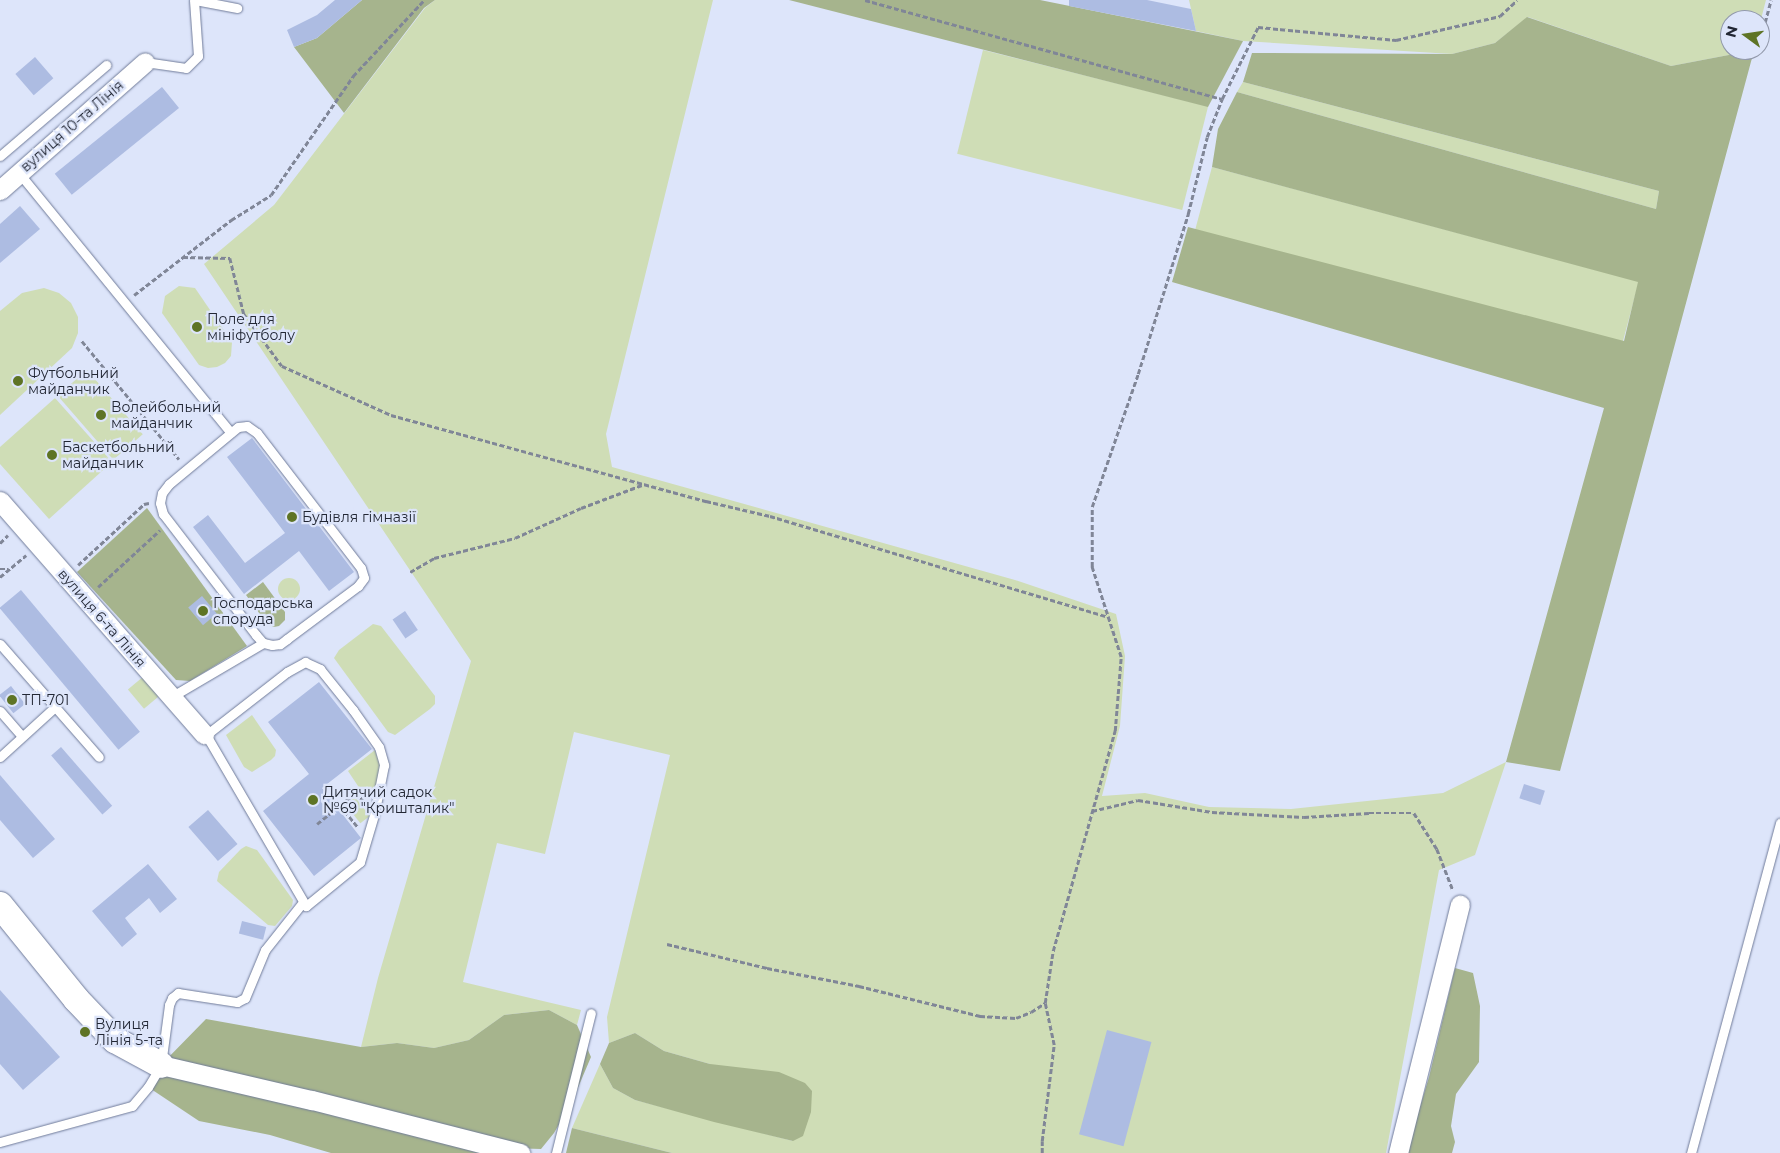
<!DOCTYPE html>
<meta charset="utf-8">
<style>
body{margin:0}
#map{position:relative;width:1780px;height:1153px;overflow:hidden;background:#dde5fa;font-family:Montserrat,sans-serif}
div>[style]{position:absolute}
.green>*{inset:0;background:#cfddb6;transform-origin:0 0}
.round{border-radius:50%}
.forest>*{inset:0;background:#a6b48d}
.building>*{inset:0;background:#adbce2;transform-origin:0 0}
.path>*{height:2.5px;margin-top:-1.25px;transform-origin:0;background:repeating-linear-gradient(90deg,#808697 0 5px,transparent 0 7.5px)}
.roads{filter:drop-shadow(0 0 1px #707b99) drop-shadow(0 0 1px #707b99)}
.lane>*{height:9px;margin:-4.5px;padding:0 4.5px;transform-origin:4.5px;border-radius:4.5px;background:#fff}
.street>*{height:19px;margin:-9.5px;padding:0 9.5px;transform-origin:9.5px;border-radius:9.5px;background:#fff}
.secondary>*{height:26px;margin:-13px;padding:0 13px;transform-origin:13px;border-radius:13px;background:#fff}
.dots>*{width:14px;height:14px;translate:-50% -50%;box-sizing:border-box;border:2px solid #dde5fa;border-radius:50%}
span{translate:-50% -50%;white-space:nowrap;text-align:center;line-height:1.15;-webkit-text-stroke:4.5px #dde5fa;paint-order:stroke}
.street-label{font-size:14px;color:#222734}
.poi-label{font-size:14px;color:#222734}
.left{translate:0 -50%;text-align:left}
.north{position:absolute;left:1720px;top:10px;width:50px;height:50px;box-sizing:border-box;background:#dde5fa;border:1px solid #9299ab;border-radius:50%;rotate:284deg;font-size:14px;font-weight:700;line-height:20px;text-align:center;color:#222734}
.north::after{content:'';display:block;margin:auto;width:18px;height:22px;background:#5e7425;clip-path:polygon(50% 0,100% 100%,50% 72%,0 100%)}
</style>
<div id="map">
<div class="green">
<i style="clip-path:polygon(435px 0,713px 0,606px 434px,612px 467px,1015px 580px,1116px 614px,1125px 656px,1120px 726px,1102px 796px,1145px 793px,1209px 807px,1291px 809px,1443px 793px,1506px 762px,1475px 855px,1439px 870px,1386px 1153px,672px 1153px,572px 1128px,600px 1064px,613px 1088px,635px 1100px,793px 1141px,710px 1064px,664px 1051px,635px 1033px,609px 1043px,607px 1017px,670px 755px,574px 732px,545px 854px,497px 843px,463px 982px,581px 1010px,577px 1025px,549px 1010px,504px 1015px,469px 1040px,434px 1048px,397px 1043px,361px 1047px,378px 978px,471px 661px,204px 264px,274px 205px,425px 8px)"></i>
<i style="clip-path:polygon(1189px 0,1766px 0,1760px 23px,1760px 20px,1730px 20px,1730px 50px,1754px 50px,1752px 58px,1734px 54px,1671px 66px,1528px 17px,1495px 43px,1452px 54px,1243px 41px,1196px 31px)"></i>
<i style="left:983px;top:50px;width:232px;height:107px;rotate:14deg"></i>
<i style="clip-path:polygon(1243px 82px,1659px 191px,1656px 209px,1237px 92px)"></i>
<i style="left:1212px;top:167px;width:442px;height:65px;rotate:15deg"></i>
<i style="clip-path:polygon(179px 286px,195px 288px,232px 342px,231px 356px,225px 363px,217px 367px,208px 368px,199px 365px,162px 313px,165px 296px)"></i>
<i style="clip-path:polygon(44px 288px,59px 293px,71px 303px,78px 317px,78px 333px,72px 348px,0 415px,0 311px,22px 293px)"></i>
<i style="left:87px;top:370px;width:85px;height:39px;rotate:49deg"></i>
<i style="clip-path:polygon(55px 398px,112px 462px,49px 519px,0 464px,0 447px)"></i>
<i class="round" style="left:278px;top:578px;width:22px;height:22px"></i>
<i style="clip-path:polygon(373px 624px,381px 626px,435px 696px,435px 704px,430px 709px,395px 735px,388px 732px,334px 658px,339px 650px)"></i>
<i style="left:144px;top:676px;width:25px;height:21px;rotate:50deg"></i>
<i style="clip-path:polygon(252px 715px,276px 750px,275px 756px,271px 760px,252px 772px,244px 767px,226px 735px)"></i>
<i style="clip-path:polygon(375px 750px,380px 764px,377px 787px,368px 801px,348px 771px)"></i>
<i style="left:355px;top:797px;width:24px;height:12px;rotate:52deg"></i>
<i style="clip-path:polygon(246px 846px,257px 850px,293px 900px,292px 906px,275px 926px,268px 925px,217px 881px,219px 872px,241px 849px)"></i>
</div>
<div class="forest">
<i style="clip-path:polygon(362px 0,435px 0,424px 8px,344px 113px,294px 47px,317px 38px)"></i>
<i style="clip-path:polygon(789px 0,1040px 0,1243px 41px,1208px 107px)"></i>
<i style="clip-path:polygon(1527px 17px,1671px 66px,1734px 54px,1752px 58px,1560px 771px,1506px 762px,1604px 408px,1172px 282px,1188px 227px,1624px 341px,1638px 282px,1212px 167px,1218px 129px,1237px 92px,1656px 209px,1659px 191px,1243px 82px,1252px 53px,1452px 54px,1495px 43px)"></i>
<i style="clip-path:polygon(147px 508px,247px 646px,190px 681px,176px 680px,77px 572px)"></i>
<i style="clip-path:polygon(263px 582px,285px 612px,285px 620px,279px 626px,274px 627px,267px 624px,246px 595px)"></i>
<i style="clip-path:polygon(1455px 968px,1473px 973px,1480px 1006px,1479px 1062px,1456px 1094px,1451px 1126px,1455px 1142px,1452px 1153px,1406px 1153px,1429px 1077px)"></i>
<i style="clip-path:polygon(549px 1010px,577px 1025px,591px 1057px,571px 1104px,554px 1133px,541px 1149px,509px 1148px,511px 1153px,331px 1153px,270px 1135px,199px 1121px,148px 1087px,161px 1065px,206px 1019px,361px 1047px,397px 1043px,434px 1048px,469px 1040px,504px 1015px)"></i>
<i style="clip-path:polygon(635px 1033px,664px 1051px,710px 1064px,779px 1072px,805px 1083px,812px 1091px,811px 1112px,803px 1136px,793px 1141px,714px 1122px,635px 1100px,613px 1088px,600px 1064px,609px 1043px)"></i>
<i style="clip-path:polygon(572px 1128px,672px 1153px,566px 1153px)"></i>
</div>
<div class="building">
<i style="clip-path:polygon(335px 0,362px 0,317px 38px,294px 47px,287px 30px,317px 15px)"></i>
<i style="clip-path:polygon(1069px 0,1147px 0,1191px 9px,1196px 31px,1069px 6px)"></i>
<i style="left:35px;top:57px;width:28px;height:26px;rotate:49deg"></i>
<i style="left:162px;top:87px;width:27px;height:138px;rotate:51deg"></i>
<i style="clip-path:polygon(20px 206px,40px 229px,0 263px,0 224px)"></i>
<i style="clip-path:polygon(252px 438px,354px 572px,329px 591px,299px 551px,244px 594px,193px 527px,208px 515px,245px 563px,285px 533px,227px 457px)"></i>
<i style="left:21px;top:590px;width:185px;height:28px;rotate:50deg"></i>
<i style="left:202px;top:596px;width:23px;height:18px;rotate:50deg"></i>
<i style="left:405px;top:611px;width:23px;height:15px;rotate:56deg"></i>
<i style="clip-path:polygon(319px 682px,372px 749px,322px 788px,361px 838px,314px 876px,263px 811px,309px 774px,268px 722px)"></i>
<i style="left:11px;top:686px;width:23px;height:15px;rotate:52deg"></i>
<i style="left:61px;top:747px;width:78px;height:13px;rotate:49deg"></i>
<i style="clip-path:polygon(0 775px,55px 839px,33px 858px,0 820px)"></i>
<i style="left:1524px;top:784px;width:22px;height:15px;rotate:18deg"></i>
<i style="left:208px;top:810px;width:45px;height:26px;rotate:49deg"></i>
<i style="clip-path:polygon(148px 864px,177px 899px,160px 913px,149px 898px,125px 918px,137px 934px,122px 947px,92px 911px)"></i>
<i style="left:242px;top:921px;width:25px;height:13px;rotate:14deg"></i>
<i style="clip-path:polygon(0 990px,60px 1057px,23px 1090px,0 1064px)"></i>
<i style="left:1107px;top:1030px;width:46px;height:108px;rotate:15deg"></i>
</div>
<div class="path">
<i style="left:865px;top:0;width:370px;rotate:15.5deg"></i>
<i style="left:1761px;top:37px;width:38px;rotate:-75deg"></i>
<i style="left:183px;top:257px;width:47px;rotate:1.2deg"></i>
<i style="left:230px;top:258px;width:58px;rotate:76deg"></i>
<i style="left:244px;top:314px;width:64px;rotate:53.8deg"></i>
<i style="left:282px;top:366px;width:120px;rotate:24.2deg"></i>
<i style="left:391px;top:415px;width:327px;rotate:15.3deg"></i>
<i style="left:706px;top:501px;width:66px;rotate:13.2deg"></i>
<i style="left:770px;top:516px;width:353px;rotate:16.6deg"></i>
<i style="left:134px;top:295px;width:123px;rotate:-37.7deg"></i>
<i style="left:231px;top:220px;width:47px;rotate:-32deg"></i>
<i style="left:271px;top:195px;width:145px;rotate:-55.4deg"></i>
<i style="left:353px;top:76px;width:104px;rotate:-46.9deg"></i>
<i style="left:82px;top:341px;width:153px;rotate:50.6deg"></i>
<i style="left:0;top:543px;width:11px;rotate:-45deg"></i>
<i style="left:78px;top:565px;width:90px;rotate:-42.7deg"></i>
<i style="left:144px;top:504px;width:5px;rotate:-11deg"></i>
<i style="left:0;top:569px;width:8px"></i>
<i style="left:410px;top:572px;width:28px;rotate:-30deg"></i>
<i style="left:434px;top:558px;width:83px;rotate:-13.9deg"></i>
<i style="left:515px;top:538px;width:72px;rotate:-24.4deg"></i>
<i style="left:581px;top:508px;width:65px;rotate:-20.7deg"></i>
<i style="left:0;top:577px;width:34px;rotate:-40deg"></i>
<i style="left:98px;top:587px;width:84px;rotate:-42.6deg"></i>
<i style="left:356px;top:792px;width:13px;rotate:51deg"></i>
<i style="left:340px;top:805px;width:28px;rotate:51deg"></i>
<i style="left:1092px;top:811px;width:47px;rotate:-13.4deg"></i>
<i style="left:1138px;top:800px;width:75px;rotate:9.2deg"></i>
<i style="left:1212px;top:812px;width:92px;rotate:3.1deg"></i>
<i style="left:1304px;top:817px;width:65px;rotate:-3.5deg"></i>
<i style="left:1369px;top:813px;width:45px"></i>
<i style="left:1414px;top:813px;width:43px;rotate:57.4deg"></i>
<i style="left:1437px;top:849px;width:44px;rotate:68.7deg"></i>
<i style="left:317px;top:824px;width:55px;rotate:-39.1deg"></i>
<i style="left:667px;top:944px;width:103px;rotate:13.5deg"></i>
<i style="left:767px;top:968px;width:94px;rotate:11.1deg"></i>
<i style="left:859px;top:986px;width:125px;rotate:13.9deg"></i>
<i style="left:980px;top:1016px;width:36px;rotate:3deg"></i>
<i style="left:1016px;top:1018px;width:16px;rotate:-22deg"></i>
<i style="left:1031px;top:1012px;width:17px;rotate:-33deg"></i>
<i style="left:1042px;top:1153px;width:12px;rotate:-90deg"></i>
<i style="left:1042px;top:1141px;width:97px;rotate:-82.9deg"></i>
<i style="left:1054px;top:1045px;width:43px;rotate:-102.1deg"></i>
<i style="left:1045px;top:1003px;width:53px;rotate:-81.3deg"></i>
<i style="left:1053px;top:951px;width:229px;rotate:-74.3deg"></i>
<i style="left:1115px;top:731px;width:74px;rotate:-85.4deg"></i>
<i style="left:1121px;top:657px;width:95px;rotate:-107.9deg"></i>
<i style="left:1092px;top:567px;width:60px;rotate:-90deg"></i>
<i style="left:1092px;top:507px;width:141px;rotate:-70.9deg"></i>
<i style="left:1138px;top:374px;width:168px;rotate:-72.6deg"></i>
<i style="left:1188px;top:214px;width:79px;rotate:-76.1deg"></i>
<i style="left:1207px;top:137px;width:41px;rotate:-68.5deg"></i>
<i style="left:1222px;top:99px;width:80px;rotate:-63.4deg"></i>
<i style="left:1258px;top:27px;width:139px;rotate:5.4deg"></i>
<i style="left:1396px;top:40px;width:107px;rotate:-13deg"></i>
<i style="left:1500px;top:16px;width:23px;rotate:-43deg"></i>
</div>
<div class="roads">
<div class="lane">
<i style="left:195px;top:0;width:43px;rotate:10.8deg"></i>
<i style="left:145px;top:62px;width:41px;rotate:8.3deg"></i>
<i style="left:186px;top:68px;width:17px;rotate:-45deg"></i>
<i style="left:198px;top:56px;width:56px;rotate:-94.1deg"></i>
<i style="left:0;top:156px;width:140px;rotate:-40.6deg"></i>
<i style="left:19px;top:173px;width:335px;rotate:50.8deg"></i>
<i style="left:247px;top:426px;width:12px;rotate:35deg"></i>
<i style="left:257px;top:433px;width:170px;rotate:52.4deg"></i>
<i style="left:361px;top:568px;width:10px;rotate:73deg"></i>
<i style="left:364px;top:578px;width:10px;rotate:127deg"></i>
<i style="left:358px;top:586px;width:89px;rotate:143.3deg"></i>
<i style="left:287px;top:639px;width:9px;rotate:144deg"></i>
<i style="left:280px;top:644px;width:8px;rotate:173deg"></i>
<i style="left:272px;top:645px;width:9px;rotate:-167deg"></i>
<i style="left:263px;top:643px;width:11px;rotate:-131deg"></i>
<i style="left:256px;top:635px;width:153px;rotate:-127.5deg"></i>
<i style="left:163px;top:514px;width:11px;rotate:-105deg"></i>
<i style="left:160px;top:503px;width:10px;rotate:-79deg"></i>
<i style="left:162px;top:493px;width:11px;rotate:-52deg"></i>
<i style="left:169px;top:484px;width:89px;rotate:-39.6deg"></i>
<i style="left:238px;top:427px;width:9px;rotate:-6deg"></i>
<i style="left:0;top:644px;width:150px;rotate:48.8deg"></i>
<i style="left:305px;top:662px;width:17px;rotate:25deg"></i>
<i style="left:320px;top:669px;width:53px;rotate:51.2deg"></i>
<i style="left:353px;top:710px;width:45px;rotate:54.9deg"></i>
<i style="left:379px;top:747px;width:19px;rotate:74deg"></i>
<i style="left:384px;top:765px;width:51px;rotate:101.3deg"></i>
<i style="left:374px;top:815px;width:49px;rotate:106.6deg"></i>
<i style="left:360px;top:862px;width:70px;rotate:140.8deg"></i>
<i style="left:306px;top:906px;width:198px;rotate:-120.3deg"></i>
<i style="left:206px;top:735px;width:103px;rotate:-37.9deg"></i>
<i style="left:287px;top:672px;width:21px;rotate:-29deg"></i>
<i style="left:171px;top:697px;width:107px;rotate:-30.4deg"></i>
<i style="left:0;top:711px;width:33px;rotate:49deg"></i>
<i style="left:0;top:757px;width:74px;rotate:-42.3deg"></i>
<i style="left:0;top:1142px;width:137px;rotate:-15.3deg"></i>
<i style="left:132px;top:1106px;width:25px;rotate:-50deg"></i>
<i style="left:148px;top:1087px;width:26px;rotate:-59deg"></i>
<i style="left:161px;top:1065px;width:61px;rotate:-82.4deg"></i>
<i style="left:169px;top:1005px;width:8px;rotate:-67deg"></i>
<i style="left:172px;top:998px;width:8px;rotate:-40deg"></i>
<i style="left:178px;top:993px;width:60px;rotate:8.7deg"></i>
<i style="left:237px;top:1002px;width:9px;rotate:-27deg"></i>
<i style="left:245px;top:998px;width:52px;rotate:-67.4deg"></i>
<i style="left:265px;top:950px;width:61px;rotate:-51.6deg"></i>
<i style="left:556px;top:1153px;width:144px;rotate:-76deg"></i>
<i style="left:1691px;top:1153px;width:342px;rotate:-74.9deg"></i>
</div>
<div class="street">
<i style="left:0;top:190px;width:193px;rotate:-41.4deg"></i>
<i style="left:0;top:501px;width:310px;rotate:48.8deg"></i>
<i style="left:161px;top:1065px;width:155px;rotate:13.1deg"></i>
<i style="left:312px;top:1100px;width:215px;rotate:14.3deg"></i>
<i style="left:1398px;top:1153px;width:256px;rotate:-76deg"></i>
</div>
<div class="secondary">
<i style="left:0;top:905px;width:121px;rotate:51deg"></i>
<i style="left:76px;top:999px;width:57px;rotate:46.4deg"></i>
<i style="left:115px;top:1040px;width:52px;rotate:28.5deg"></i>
</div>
</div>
<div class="dots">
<i style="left:197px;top:327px;background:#5e7425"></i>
<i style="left:18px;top:381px;background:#5e7425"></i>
<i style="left:101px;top:415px;background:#5e7425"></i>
<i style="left:52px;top:455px;background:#5e7425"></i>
<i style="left:292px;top:517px;background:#5e7425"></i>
<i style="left:203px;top:611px;background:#5e7425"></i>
<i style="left:12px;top:700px;background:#5e7425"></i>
<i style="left:313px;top:800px;background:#5e7425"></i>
<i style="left:85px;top:1032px;background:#5e7425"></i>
</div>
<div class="street-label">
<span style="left:72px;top:126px;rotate:-41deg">вулиця 10-та Лінія</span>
<span style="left:102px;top:618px;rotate:49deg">вулиця 6-та Лінія</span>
</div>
<div class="poi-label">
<span class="left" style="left:207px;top:327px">Поле для<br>мініфутболу</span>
<span class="left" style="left:28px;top:381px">Футбольний<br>майданчик</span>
<span class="left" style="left:111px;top:415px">Волейбольний<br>майданчик</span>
<span class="left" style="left:62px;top:455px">Баскетбольний<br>майданчик</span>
<span class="left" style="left:302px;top:517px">Будівля гімназії</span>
<span class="left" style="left:213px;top:611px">Господарська<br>споруда</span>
<span class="left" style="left:22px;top:700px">ТП-701</span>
<span class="left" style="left:323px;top:800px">Дитячий садок<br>№69 "Кришталик"</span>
<span class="left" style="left:95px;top:1032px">Вулиця<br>Лінія 5-та</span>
</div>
<div class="north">N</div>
</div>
